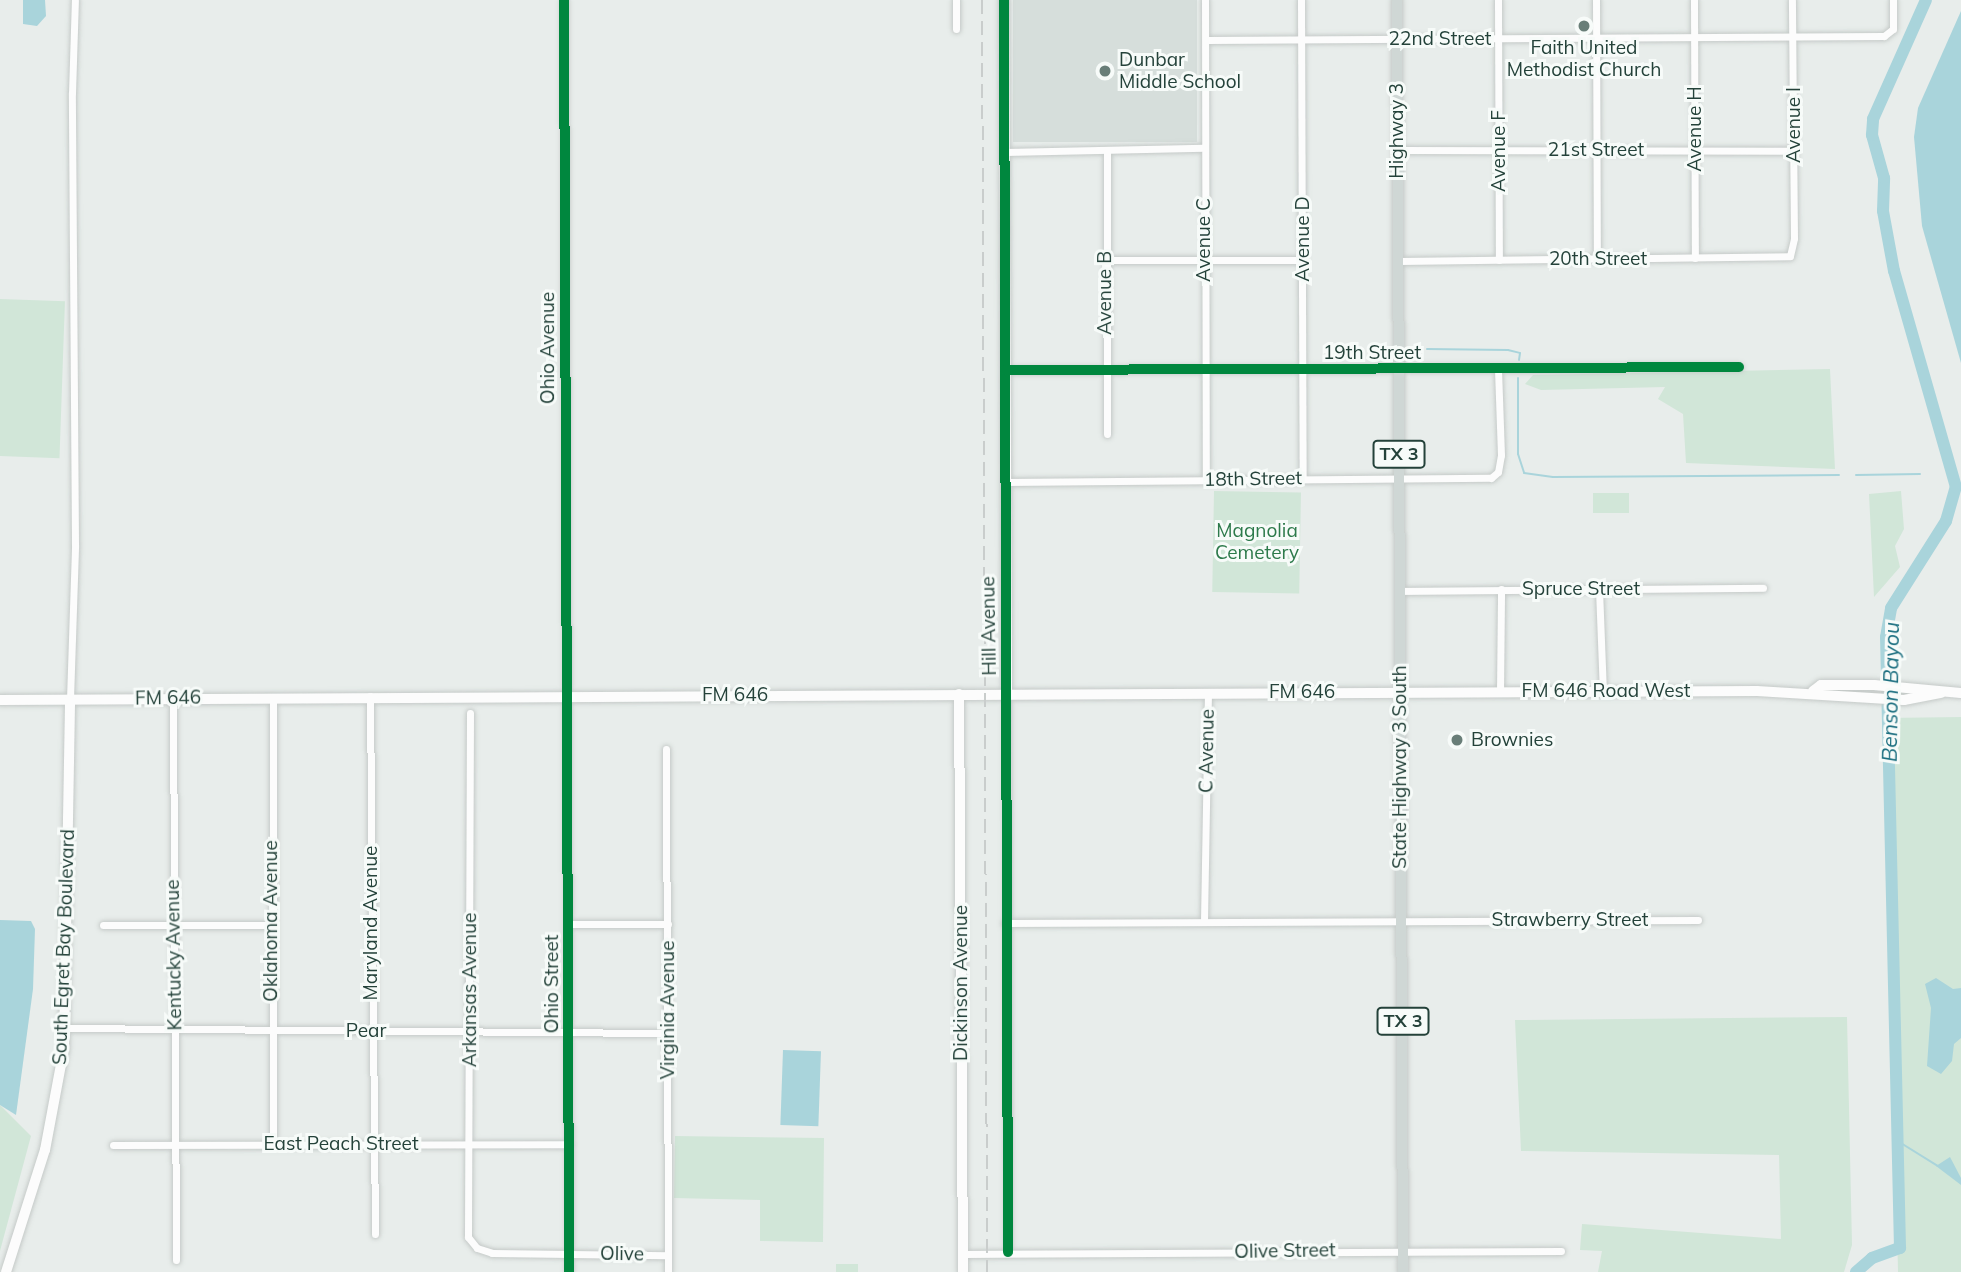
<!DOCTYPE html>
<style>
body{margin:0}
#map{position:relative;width:1961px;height:1272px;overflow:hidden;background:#e8edeb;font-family:Mulish,sans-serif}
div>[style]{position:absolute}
.built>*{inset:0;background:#d6dedb;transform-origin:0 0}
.green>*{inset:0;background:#d1e6d8;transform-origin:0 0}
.water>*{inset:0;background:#a9d4db;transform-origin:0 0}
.stream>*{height:2px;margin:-1px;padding:0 1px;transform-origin:1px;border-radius:1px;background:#a9d4db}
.river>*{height:12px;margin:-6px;padding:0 6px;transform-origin:6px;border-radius:6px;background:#a9d4db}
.roads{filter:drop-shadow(0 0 2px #c5cac8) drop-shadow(0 0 2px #c5cac8)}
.street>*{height:7px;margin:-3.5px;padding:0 3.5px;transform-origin:3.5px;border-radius:3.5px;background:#fcfcfc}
.secondary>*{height:10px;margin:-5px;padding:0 5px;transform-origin:5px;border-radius:5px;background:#fcfcfc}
.primary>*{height:10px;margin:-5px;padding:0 5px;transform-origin:5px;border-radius:5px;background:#cfd7d5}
.rail>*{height:2px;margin-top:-1px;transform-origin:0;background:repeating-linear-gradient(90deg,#c9cdcc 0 14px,transparent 0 21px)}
.cycleway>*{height:10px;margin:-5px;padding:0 5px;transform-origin:5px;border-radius:5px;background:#00873e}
.dots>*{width:19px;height:19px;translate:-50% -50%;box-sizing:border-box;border:4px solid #f7fbf9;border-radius:50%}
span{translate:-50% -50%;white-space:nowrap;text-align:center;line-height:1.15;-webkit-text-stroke:6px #f7fbf9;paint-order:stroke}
.shield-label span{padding:2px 5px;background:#f7fbf9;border:2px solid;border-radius:5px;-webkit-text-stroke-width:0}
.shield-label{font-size:18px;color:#24423a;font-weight:700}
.street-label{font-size:19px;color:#24423a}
.poi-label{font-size:19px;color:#24423a}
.left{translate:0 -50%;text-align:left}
.park-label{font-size:19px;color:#2d7a4b}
.water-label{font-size:21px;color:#1c6f80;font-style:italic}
</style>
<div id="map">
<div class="built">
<i style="left:1013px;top:0;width:184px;height:142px"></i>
</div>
<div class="green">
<i style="left:0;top:299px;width:65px;height:157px;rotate:2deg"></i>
<i style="clip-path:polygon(1830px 369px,1835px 469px,1686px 463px,1683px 414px,1658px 399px,1665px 387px,1541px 390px,1525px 384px,1533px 375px)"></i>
<i style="left:1214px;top:491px;width:87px;height:101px;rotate:1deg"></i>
<i style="clip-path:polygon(1901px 491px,1904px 529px,1895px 546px,1900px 567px,1874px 597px,1869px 494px)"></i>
<i style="left:1593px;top:493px;width:36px;height:20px"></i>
<i style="clip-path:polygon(1961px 717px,1961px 1272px,1898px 1272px,1886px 718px)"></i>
<i style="clip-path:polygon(1847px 1017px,1852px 1245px,1844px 1272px,1598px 1272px,1602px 1251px,1580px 1250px,1582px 1224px,1781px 1239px,1779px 1155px,1521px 1151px,1515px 1020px)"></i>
<i style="clip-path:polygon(0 1105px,31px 1136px,0 1251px)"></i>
<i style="clip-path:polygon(675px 1136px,824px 1138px,823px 1242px,760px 1241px,760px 1200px,674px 1198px)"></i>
<i style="left:836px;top:1264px;width:22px;height:8px"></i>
</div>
<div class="water">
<i style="clip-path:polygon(23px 0,45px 0,46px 16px,37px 26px,23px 24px)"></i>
<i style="clip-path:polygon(1961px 11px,1961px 363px,1922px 226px,1914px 137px,1918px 108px)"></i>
<i style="clip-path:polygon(0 920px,31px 921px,35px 929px,33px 989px,16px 1115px,0 1105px)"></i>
<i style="clip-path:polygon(1936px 978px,1953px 989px,1961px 988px,1961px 1038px,1954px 1044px,1952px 1061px,1941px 1074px,1927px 1066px,1931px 1008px,1925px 984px)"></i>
<i style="left:783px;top:1050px;width:38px;height:75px;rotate:2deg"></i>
<i style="clip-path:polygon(1950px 1157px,1961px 1178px,1961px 1185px,1936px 1166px)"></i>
</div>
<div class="stream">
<i style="left:1427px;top:349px;width:81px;rotate:0.7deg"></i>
<i style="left:1508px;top:350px;width:12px;rotate:14deg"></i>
<i style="left:1520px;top:353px;width:7px;rotate:98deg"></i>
<i style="left:1518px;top:378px;width:76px;rotate:90deg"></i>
<i style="left:1518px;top:454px;width:20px;rotate:72deg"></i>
<i style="left:1524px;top:473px;width:29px;rotate:8deg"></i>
<i style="left:1553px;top:477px;width:286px;rotate:-0.4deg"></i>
<i style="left:1947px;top:462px;width:2px;rotate:-27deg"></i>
<i style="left:1856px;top:475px;width:64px;rotate:-0.9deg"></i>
<i style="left:1896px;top:1140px;width:49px;rotate:31.8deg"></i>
</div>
<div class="river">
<i style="left:1856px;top:1272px;width:21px;rotate:-41deg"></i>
<i style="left:1872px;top:1258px;width:30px;rotate:-20deg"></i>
<i style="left:1900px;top:1248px;width:611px;rotate:-91.31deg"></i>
<i style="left:1886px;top:637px;width:29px;rotate:-80deg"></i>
<i style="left:1891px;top:608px;width:103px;rotate:-57.7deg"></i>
<i style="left:1946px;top:521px;width:35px;rotate:-74deg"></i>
<i style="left:1956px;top:487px;width:225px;rotate:-106deg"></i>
<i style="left:1894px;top:271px;width:61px;rotate:-100.4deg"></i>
<i style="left:1883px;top:211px;width:33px;rotate:-88deg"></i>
<i style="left:1884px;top:178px;width:45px;rotate:-105.6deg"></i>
<i style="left:1872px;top:135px;width:16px;rotate:-86deg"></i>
<i style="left:1873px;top:119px;width:130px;rotate:-66deg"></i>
</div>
<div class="roads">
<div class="street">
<i style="left:564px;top:0;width:1272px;rotate:89.77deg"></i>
<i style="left:1205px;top:0;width:479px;rotate:89.9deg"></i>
<i style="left:1301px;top:0;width:478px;rotate:89.8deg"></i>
<i style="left:1498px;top:0;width:260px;rotate:89.8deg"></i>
<i style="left:1596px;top:0;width:259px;rotate:89.8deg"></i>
<i style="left:1694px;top:0;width:258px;rotate:89.8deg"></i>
<i style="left:956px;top:29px;width:29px;rotate:-90deg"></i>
<i style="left:1206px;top:40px;width:678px;rotate:-0.34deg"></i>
<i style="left:1884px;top:36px;width:11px;rotate:-38deg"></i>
<i style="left:1893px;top:29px;width:29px;rotate:-90deg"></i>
<i style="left:1397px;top:150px;width:397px;rotate:0.1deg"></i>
<i style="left:1005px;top:152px;width:199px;rotate:-1.2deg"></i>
<i style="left:1106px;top:260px;width:197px"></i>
<i style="left:1399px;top:261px;width:391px;rotate:-0.7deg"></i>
<i style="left:1790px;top:256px;width:18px;rotate:-77deg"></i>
<i style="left:1794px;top:238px;width:238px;rotate:-90.5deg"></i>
<i style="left:1005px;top:370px;width:734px;rotate:-0.23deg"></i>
<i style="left:1107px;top:434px;width:282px;rotate:-90deg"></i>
<i style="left:1005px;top:482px;width:486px;rotate:-0.5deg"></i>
<i style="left:1491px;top:478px;width:9px;rotate:-41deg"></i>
<i style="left:1498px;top:472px;width:17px;rotate:-80deg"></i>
<i style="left:1501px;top:455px;width:85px;rotate:-92deg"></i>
<i style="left:1599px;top:589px;width:102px;rotate:87.8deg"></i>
<i style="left:1399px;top:591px;width:364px;rotate:-0.5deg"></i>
<i style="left:1500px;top:692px;width:103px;rotate:-89.4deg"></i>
<i style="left:1007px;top:694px;width:558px;rotate:89.9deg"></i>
<i style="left:370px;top:696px;width:538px;rotate:89.47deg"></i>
<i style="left:173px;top:698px;width:562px;rotate:89.69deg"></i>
<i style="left:70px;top:699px;width:154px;rotate:-88.1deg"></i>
<i style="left:75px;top:545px;width:452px;rotate:-90.4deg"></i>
<i style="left:72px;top:93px;width:93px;rotate:-88.2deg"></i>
<i style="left:470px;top:713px;width:524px;rotate:90.22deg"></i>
<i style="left:468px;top:1237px;width:14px;rotate:51deg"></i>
<i style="left:477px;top:1248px;width:16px;rotate:18deg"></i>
<i style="left:492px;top:1253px;width:176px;rotate:0.7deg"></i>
<i style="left:666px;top:749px;width:523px;rotate:89.78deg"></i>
<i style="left:1204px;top:921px;width:229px;rotate:-89deg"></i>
<i style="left:1005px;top:923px;width:693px;rotate:-0.25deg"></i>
<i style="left:570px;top:924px;width:98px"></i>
<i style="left:103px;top:925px;width:168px"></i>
<i style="left:65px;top:1028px;width:601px;rotate:0.48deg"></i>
<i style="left:273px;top:1144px;width:447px;rotate:-90deg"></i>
<i style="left:113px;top:1145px;width:457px;rotate:-0.1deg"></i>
<i style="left:963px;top:1254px;width:598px;rotate:-0.29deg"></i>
</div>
<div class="secondary">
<i style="left:1004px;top:0;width:694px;rotate:89.75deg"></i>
<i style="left:1813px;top:691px;width:10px;rotate:-37deg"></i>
<i style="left:1821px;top:685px;width:53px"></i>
<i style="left:1874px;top:685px;width:87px;rotate:5.3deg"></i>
<i style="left:959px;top:694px;width:578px;rotate:89.6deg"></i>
<i style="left:0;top:700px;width:1757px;rotate:-0.29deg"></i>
<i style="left:1757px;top:691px;width:147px;rotate:3.5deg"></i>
<i style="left:1904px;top:700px;width:38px;rotate:-11deg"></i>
<i style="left:6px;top:1272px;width:128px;rotate:-72.3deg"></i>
<i style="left:45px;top:1150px;width:104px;rotate:-79.4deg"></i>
<i style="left:64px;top:1048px;width:349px;rotate:-89deg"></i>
</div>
<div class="primary">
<i style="left:1397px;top:0;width:1272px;rotate:89.73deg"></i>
</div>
</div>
<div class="rail">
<i style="left:982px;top:0;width:1272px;rotate:89.77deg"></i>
</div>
<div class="cycleway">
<i style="left:564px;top:0;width:1272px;rotate:89.77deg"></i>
<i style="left:1004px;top:0;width:1252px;rotate:89.82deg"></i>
<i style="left:1005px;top:370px;width:734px;rotate:-0.23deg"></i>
</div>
<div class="dots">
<i style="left:1584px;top:26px;background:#697e78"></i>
<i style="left:1105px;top:71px;background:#697e78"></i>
<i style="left:1457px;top:740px;background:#697e78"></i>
</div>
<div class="shield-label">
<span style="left:1399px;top:454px">TX 3</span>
<span style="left:1403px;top:1021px">TX 3</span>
</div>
<div class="street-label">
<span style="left:1440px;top:39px">22nd Street</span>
<span style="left:1794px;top:125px;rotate:-90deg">Avenue I</span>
<span style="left:1695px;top:129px;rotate:-90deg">Avenue H</span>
<span style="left:1397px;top:131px;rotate:-90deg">Highway 3</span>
<span style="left:1596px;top:150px">21st Street</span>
<span style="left:1499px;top:151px;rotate:-90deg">Avenue F</span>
<span style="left:1303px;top:239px;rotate:-90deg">Avenue D</span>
<span style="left:1204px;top:240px;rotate:-90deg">Avenue C</span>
<span style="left:1598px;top:259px">20th Street</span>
<span style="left:1105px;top:293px;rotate:-90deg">Avenue B</span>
<span style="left:548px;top:348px;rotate:-90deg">Ohio Avenue</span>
<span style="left:1372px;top:353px">19th Street</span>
<span style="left:1253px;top:479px;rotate:-1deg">18th Street</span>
<span style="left:1581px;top:589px">Spruce Street</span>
<span style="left:989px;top:626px;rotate:-91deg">Hill Avenue</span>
<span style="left:1606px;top:691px">FM 646 Road West</span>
<span style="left:1302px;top:692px">FM 646</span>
<span style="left:735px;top:695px">FM 646</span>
<span style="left:168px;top:698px;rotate:-1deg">FM 646</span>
<span style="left:1207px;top:751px;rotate:-89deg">C Avenue</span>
<span style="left:1400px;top:767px;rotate:-90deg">State Highway 3 South</span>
<span style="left:1570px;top:920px">Strawberry Street</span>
<span style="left:271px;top:921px;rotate:-90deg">Oklahoma Avenue</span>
<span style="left:371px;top:923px;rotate:-90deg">Maryland Avenue</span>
<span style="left:64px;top:947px;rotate:-88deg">South Egret Bay Boulevard</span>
<span style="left:174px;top:955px;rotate:-91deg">Kentucky Avenue</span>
<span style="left:961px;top:983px;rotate:-90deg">Dickinson Avenue</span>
<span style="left:552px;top:984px;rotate:-90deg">Ohio Street</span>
<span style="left:470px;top:990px;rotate:-90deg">Arkansas Avenue</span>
<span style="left:668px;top:1010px;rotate:-90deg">Virginia Avenue</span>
<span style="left:366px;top:1031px">Pear</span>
<span style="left:341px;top:1144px">East Peach Street</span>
<span style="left:1285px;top:1251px;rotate:-1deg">Olive Street</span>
<span style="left:622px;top:1254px;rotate:1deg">Olive</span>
</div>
<div class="poi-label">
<span style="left:1584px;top:59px">Faith United<br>Methodist Church</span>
<span class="left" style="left:1119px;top:71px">Dunbar<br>Middle School</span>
<span class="left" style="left:1471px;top:740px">Brownies</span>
</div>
<div class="park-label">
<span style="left:1257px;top:542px">Magnolia<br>Cemetery</span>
</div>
<div class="water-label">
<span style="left:1890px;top:692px;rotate:-89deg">Benson Bayou</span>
</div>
</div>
